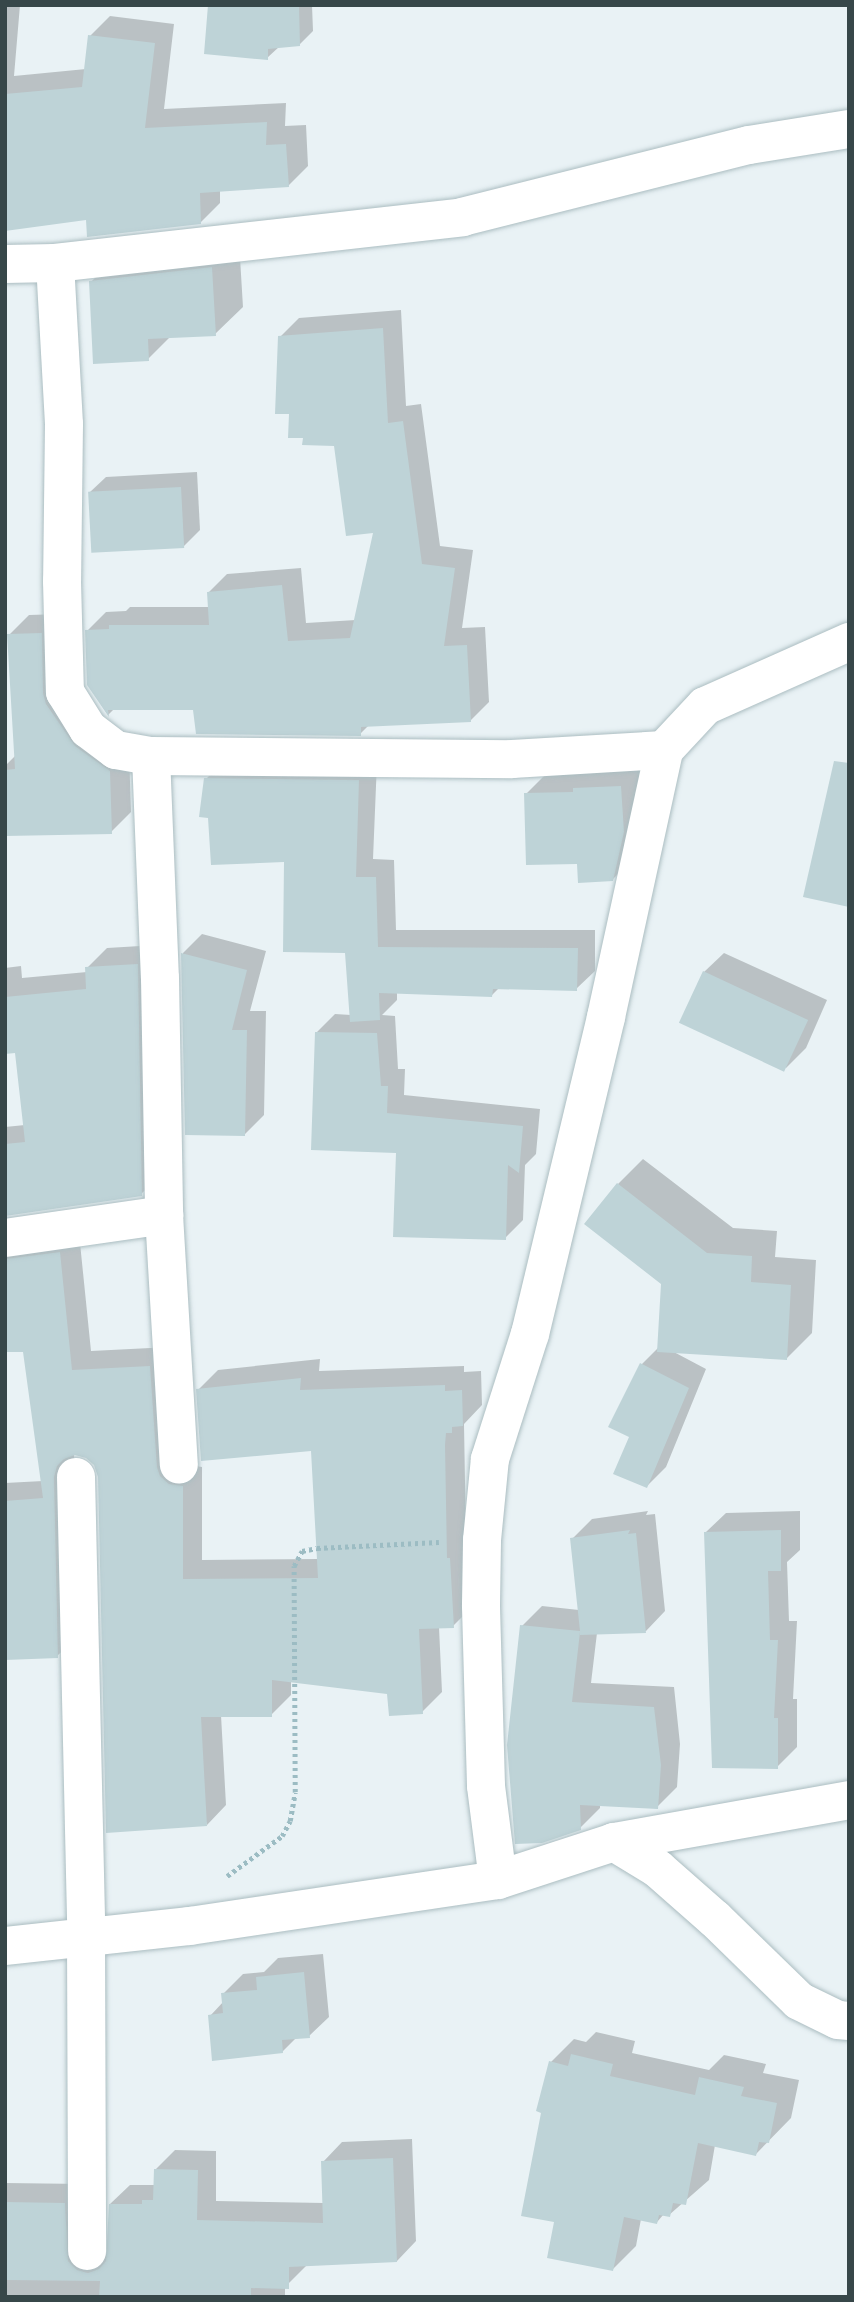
<!DOCTYPE html>
<style>
body{margin:0}
#map{position:relative;width:854px;height:2302px;overflow:hidden;background:#e9f2f5;font-family:Quicksand,sans-serif}
div>[style]{position:absolute}
.shadow>*{inset:0;background:#0003}
.building>*{inset:0;background:#bed3d7;transform-origin:0 0}
.path>*{height:4.5px;margin-top:-2.25px;transform-origin:0;background:repeating-linear-gradient(90deg,#9cbcc3 0 3.5px,transparent 0 7px)}
.roads{filter:drop-shadow(0 0 2px #abbdc1) drop-shadow(0 0 2px #abbdc1)}
.minor>*{height:38px;margin:-19px;padding:0 19px;transform-origin:19px;border-radius:19px;background:#fff}
span{translate:-50% -50%;white-space:nowrap;text-align:center;line-height:1.15;-webkit-text-stroke:6px #fff;paint-order:stroke}
.frame{position:absolute;inset:0;border:7px solid #374749;pointer-events:none}
</style>
<div id="map">
<div class="shadow">
<i style="clip-path:polygon(5px 5px,20px 5px,14px 76px,86px 69px,90px 36px,110px 16px,174px 24px,164px 109px,286px 103px,285px 126px,306px 125px,308px 166px,288px 186px,220px 190px,220px 203px,200px 223px,88px 218px,5px 229px)"></i>
<i style="clip-path:polygon(210px 5px,312px 5px,313px 31px,299px 45px,280px 46px,267px 58px)"></i>
<i style="clip-path:polygon(239px 241px,243px 307px,215px 334px,171px 336px,148px 359px,91px 282px,118px 254px)"></i>
<i style="clip-path:polygon(401px 310px,406px 406px,421px 404px,440px 546px,473px 550px,462px 628px,485px 627px,489px 702px,470px 721px,369px 725px,360px 734px,195px 708px,115px 708px,108px 715px,88px 685px,87px 631px,106px 612px,126px 611px,130px 607px,210px 607px,208px 593px,227px 574px,301px 568px,306px 623px,356px 620px,376px 531px,335px 445px,304px 437px,291px 412px,280px 337px,299px 318px)"></i>
<i style="clip-path:polygon(197px 472px,200px 530px,184px 546px,89px 493px,106px 477px)"></i>
<i style="clip-path:polygon(61px 614px,62px 672px,129px 751px,131px 812px,111px 832px,5px 835px,5px 766px,16px 755px,9px 635px,29px 615px)"></i>
<i style="clip-path:polygon(224px 761px,377px 762px,373px 859px,394px 860px,396px 930px,595px 930px,595px 971px,576px 989px,499px 988px,492px 995px,397px 992px,397px 1000px,382px 1015px,395px 1016px,398px 1069px,405px 1069px,404px 1095px,540px 1109px,536px 1154px,525px 1165px,523px 1220px,505px 1238px,398px 1152px,317px 1032px,335px 1014px,351px 1015px,347px 951px,286px 860px,206px 779px)"></i>
<i style="clip-path:polygon(640px 767px,632px 860px,612px 880px,526px 794px,546px 774px)"></i>
<i style="clip-path:polygon(202px 934px,266px 951px,250px 1011px,266px 1011px,264px 1115px,245px 1134px,186px 1133px,183px 953px)"></i>
<i style="clip-path:polygon(157px 945px,161px 1175px,141px 1194px,5px 1214px,5px 1127px,25px 1125px,17px 1051px,5px 1052px,5px 968px,21px 966px,22px 978px,87px 972px,87px 968px,107px 948px)"></i>
<i style="clip-path:polygon(724px 953px,827px 1000px,806px 1048px,786px 1068px,704px 972px)"></i>
<i style="clip-path:polygon(643px 1159px,733px 1228px,777px 1231px,775px 1257px,816px 1260px,812px 1333px,786px 1359px,672px 1351px,706px 1369px,666px 1467px,647px 1486px,631px 1436px,641px 1365px,659px 1347px,663px 1283px,618px 1184px)"></i>
<i style="clip-path:polygon(5px 1227px,79px 1233px,91px 1351px,170px 1347px,189px 1465px,202px 1467px,202px 1560px,318px 1559px,313px 1449px,198px 1390px,218px 1370px,320px 1359px,319px 1371px,464px 1366px,464px 1372px,481px 1371px,482px 1405px,464px 1424px,466px 1539px,473px 1606px,453px 1626px,439px 1627px,442px 1692px,422px 1712px,389px 1692px,291px 1681px,291px 1695px,271px 1715px,221px 1715px,226px 1805px,207px 1825px,96px 1464px,87px 1456px,74px 1453px,77px 1637px,57px 1656px,5px 1538px,5px 1483px,43px 1481px,25px 1351px,5px 1351px)"></i>
<i style="clip-path:polygon(648px 1511px,646px 1515px,655px 1514px,665px 1611px,646px 1631px,597px 1633px,591px 1683px,674px 1687px,680px 1744px,677px 1787px,657px 1807px,600px 1804px,600px 1808px,580px 1828px,522px 1626px,542px 1606px,579px 1610px,572px 1539px,592px 1519px)"></i>
<i style="clip-path:polygon(800px 1511px,800px 1550px,787px 1562px,789px 1621px,797px 1621px,793px 1699px,797px 1699px,797px 1747px,777px 1767px,706px 1532px,726px 1513px)"></i>
<i style="clip-path:polygon(323px 1954px,329px 2017px,309px 2036px,297px 2037px,282px 2052px,210px 2016px,224px 2001px,223px 1994px,243px 1974px,264px 1972px,278px 1958px)"></i>
<i style="clip-path:polygon(596px 2032px,635px 2041px,632px 2053px,709px 2070px,724px 2055px,766px 2064px,763px 2073px,799px 2080px,791px 2118px,756px 2154px,715px 2145px,709px 2180px,669px 2215px,664px 2214px,657px 2222px,641px 2219px,636px 2246px,613px 2269px,557px 2221px,551px 2062px,574px 2039px,586px 2042px)"></i>
<i style="clip-path:polygon(412px 2139px,416px 2241px,397px 2261px,308px 2264px,285px 2287px,285px 2297px,5px 2297px,5px 2183px,84px 2184px,96px 2251px,108px 2254px,110px 2204px,130px 2185px,155px 2185px,155px 2170px,175px 2150px,216px 2151px,216px 2201px,324px 2203px,323px 2162px,342px 2142px)"></i>
</div>
<div class="building">
<i style="clip-path:polygon(208px 5px,299px 5px,300px 46px,268px 49px,268px 60px,204px 54px)"></i>
<i style="clip-path:polygon(88px 35px,155px 43px,145px 128px,267px 122px,266px 145px,286px 144px,289px 187px,200px 193px,201px 224px,87px 237px,86px 220px,5px 231px,5px 94px,82px 87px)"></i>
<i style="clip-path:polygon(212px 267px,216px 336px,148px 339px,149px 361px,93px 364px,89px 281px)"></i>
<i style="clip-path:polygon(383px 328px,388px 423px,403px 421px,422px 564px,455px 568px,444px 646px,467px 645px,471px 722px,361px 727px,361px 736px,196px 734px,193px 710px,108px 710px,109px 717px,87px 685px,85px 630px,109px 629px,109px 625px,209px 625px,207px 592px,282px 585px,288px 641px,350px 638px,373px 533px,346px 536px,334px 446px,302px 445px,303px 438px,288px 438px,289px 414px,275px 414px,278px 336px)"></i>
<i style="left:181px;top:487px;width:61px;height:93px;rotate:87deg"></i>
<i style="clip-path:polygon(42px 633px,43px 693px,46px 704px,75px 746px,110px 771px,112px 834px,5px 836px,5px 770px,15px 769px,7px 634px)"></i>
<i style="clip-path:polygon(834px 761px,849px 763px,849px 907px,803px 897px)"></i>
<i style="clip-path:polygon(204px 778px,359px 780px,356px 877px,376px 877px,378px 947px,578px 948px,577px 991px,493px 989px,492px 997px,379px 993px,380px 1020px,350px 1022px,345px 953px,283px 952px,284px 862px,211px 865px,208px 818px,199px 817px)"></i>
<i style="clip-path:polygon(621px 786px,624px 832px,613px 881px,578px 883px,577px 864px,526px 865px,524px 793px,573px 792px,573px 788px)"></i>
<i style="clip-path:polygon(181px 953px,247px 970px,232px 1030px,247px 1030px,245px 1136px,185px 1135px)"></i>
<i style="clip-path:polygon(138px 964px,142px 1196px,5px 1216px,5px 1144px,25px 1142px,15px 1053px,5px 1054px,5px 997px,86px 989px,85px 967px)"></i>
<i style="left:703px;top:971px;width:116px;height:57px;rotate:25deg"></i>
<i style="clip-path:polygon(315px 1032px,377px 1033px,381px 1086px,388px 1086px,387px 1113px,523px 1126px,519px 1173px,508px 1165px,506px 1240px,393px 1237px,396px 1153px,311px 1150px)"></i>
<i style="clip-path:polygon(617px 1183px,707px 1253px,752px 1256px,751px 1282px,791px 1285px,787px 1360px,657px 1352px,661px 1284px,584px 1224px)"></i>
<i style="clip-path:polygon(60px 1252px,72px 1370px,150px 1366px,157px 1467px,160px 1476px,169px 1484px,183px 1486px,183px 1579px,318px 1578px,311px 1451px,201px 1461px,196px 1389px,301px 1378px,300px 1390px,445px 1385px,445px 1391px,462px 1390px,463px 1426px,452px 1427px,452px 1433px,446px 1433px,445px 1445px,447px 1558px,450px 1558px,454px 1628px,419px 1629px,423px 1714px,389px 1716px,387px 1694px,272px 1680px,272px 1717px,201px 1717px,207px 1826px,106px 1833px,98px 1477px,94px 1465px,86px 1458px,75px 1455px,64px 1459px,57px 1466px,54px 1477px,58px 1658px,5px 1660px,5px 1501px,43px 1498px,23px 1352px,5px 1352px,5px 1259px)"></i>
<i style="clip-path:polygon(640px 1363px,689px 1388px,647px 1488px,613px 1474px,629px 1437px,608px 1427px)"></i>
<i style="clip-path:polygon(630px 1530px,628px 1534px,636px 1533px,646px 1633px,580px 1635px,580px 1632px,572px 1702px,654px 1707px,661px 1765px,658px 1809px,580px 1805px,581px 1830px,542px 1843px,515px 1844px,507px 1745px,520px 1625px,580px 1631px,570px 1538px)"></i>
<i style="clip-path:polygon(781px 1530px,781px 1571px,768px 1571px,770px 1640px,778px 1640px,774px 1718px,778px 1718px,778px 1769px,712px 1768px,704px 1532px)"></i>
<i style="clip-path:polygon(304px 1972px,310px 2038px,282px 2040px,283px 2053px,212px 2061px,208px 2015px,223px 2013px,221px 1993px,257px 1990px,256px 1977px)"></i>
<i style="clip-path:polygon(571px 2054px,613px 2064px,610px 2076px,695px 2095px,699px 2077px,744px 2087px,741px 2096px,777px 2103px,769px 2143px,759px 2142px,756px 2156px,698px 2143px,686px 2205px,673px 2203px,670px 2217px,659px 2215px,657px 2224px,624px 2217px,613px 2271px,547px 2258px,554px 2222px,521px 2216px,541px 2113px,536px 2111px,549px 2061px,568px 2066px)"></i>
<i style="clip-path:polygon(393px 2158px,397px 2262px,289px 2267px,289px 2289px,251px 2288px,251px 2297px,99px 2297px,100px 2281px,5px 2280px,5px 2202px,65px 2203px,68px 2261px,77px 2270px,88px 2273px,99px 2269px,106px 2261px,109px 2204px,142px 2204px,142px 2200px,153px 2200px,154px 2169px,198px 2170px,197px 2220px,323px 2223px,321px 2161px)"></i>
</div>
<div class="path">
<i style="left:227px;top:1876px;width:68px;rotate:-36deg"></i>
<i style="left:282px;top:1836px;width:17px;rotate:-62deg"></i>
<i style="left:290px;top:1821px;width:29px;rotate:-80deg"></i>
<i style="left:295px;top:1792px;width:226px;rotate:-90.3deg"></i>
<i style="left:294px;top:1566px;width:17px;rotate:-62deg"></i>
<i style="left:302px;top:1551px;width:15px;rotate:-11deg"></i>
<i style="left:317px;top:1548px;width:122px;rotate:-2.8deg"></i>
</div>
<div class="roads">
<div class="minor">
<i style="left:55px;top:263px;width:161px;rotate:86.8deg"></i>
<i style="left:64px;top:424px;width:157px;rotate:90.7deg"></i>
<i style="left:62px;top:581px;width:111px;rotate:88.5deg"></i>
<i style="left:65px;top:692px;width:44px;rotate:58.1deg"></i>
<i style="left:88px;top:729px;width:35px;rotate:37deg"></i>
<i style="left:116px;top:750px;width:36px;rotate:10deg"></i>
<i style="left:151px;top:756px;width:361px;rotate:0.5deg"></i>
<i style="left:512px;top:759px;width:152px;rotate:-3.4deg"></i>
<i style="left:5px;top:264px;width:50px;rotate:-1.1deg"></i>
<i style="left:55px;top:263px;width:410px;rotate:-6.4deg"></i>
<i style="left:462px;top:217px;width:296px;rotate:-14.1deg"></i>
<i style="left:749px;top:145px;width:101px;rotate:-9.1deg"></i>
<i style="left:151px;top:756px;width:222px;rotate:87.7deg"></i>
<i style="left:160px;top:978px;width:237px;rotate:89deg"></i>
<i style="left:164px;top:1215px;width:250px;rotate:86.6deg"></i>
<i style="left:5px;top:1238px;width:161px;rotate:-8.2deg"></i>
<i style="left:76px;top:1477px;width:458px;rotate:88.7deg"></i>
<i style="left:86px;top:1935px;width:316px;rotate:89.8deg"></i>
<i style="left:614px;top:1842px;width:52px;rotate:31.5deg"></i>
<i style="left:658px;top:1869px;width:76px;rotate:41.3deg"></i>
<i style="left:715px;top:1919px;width:117px;rotate:44.3deg"></i>
<i style="left:799px;top:2001px;width:43px;rotate:26deg"></i>
<i style="left:838px;top:2020px;width:11px;rotate:5deg"></i>
<i style="left:498px;top:1880px;width:95px;rotate:-97.3deg"></i>
<i style="left:486px;top:1786px;width:181px;rotate:-91.6deg"></i>
<i style="left:481px;top:1605px;width:65px;rotate:-89.1deg"></i>
<i style="left:482px;top:1540px;width:81px;rotate:-84.4deg"></i>
<i style="left:490px;top:1459px;width:131px;rotate:-72.3deg"></i>
<i style="left:530px;top:1334px;width:326px;rotate:-76.5deg"></i>
<i style="left:606px;top:1017px;width:273px;rotate:-77.7deg"></i>
<i style="left:664px;top:750px;width:60px;rotate:-47deg"></i>
<i style="left:705px;top:706px;width:158px;rotate:-24deg"></i>
<i style="left:5px;top:1946px;width:186px;rotate:-6.2deg"></i>
<i style="left:190px;top:1926px;width:311px;rotate:-8.5deg"></i>
<i style="left:498px;top:1880px;width:122px;rotate:-18.1deg"></i>
<i style="left:614px;top:1842px;width:239px;rotate:-10.1deg"></i>
</div>
</div>
<div class="frame"></div>
</div>
